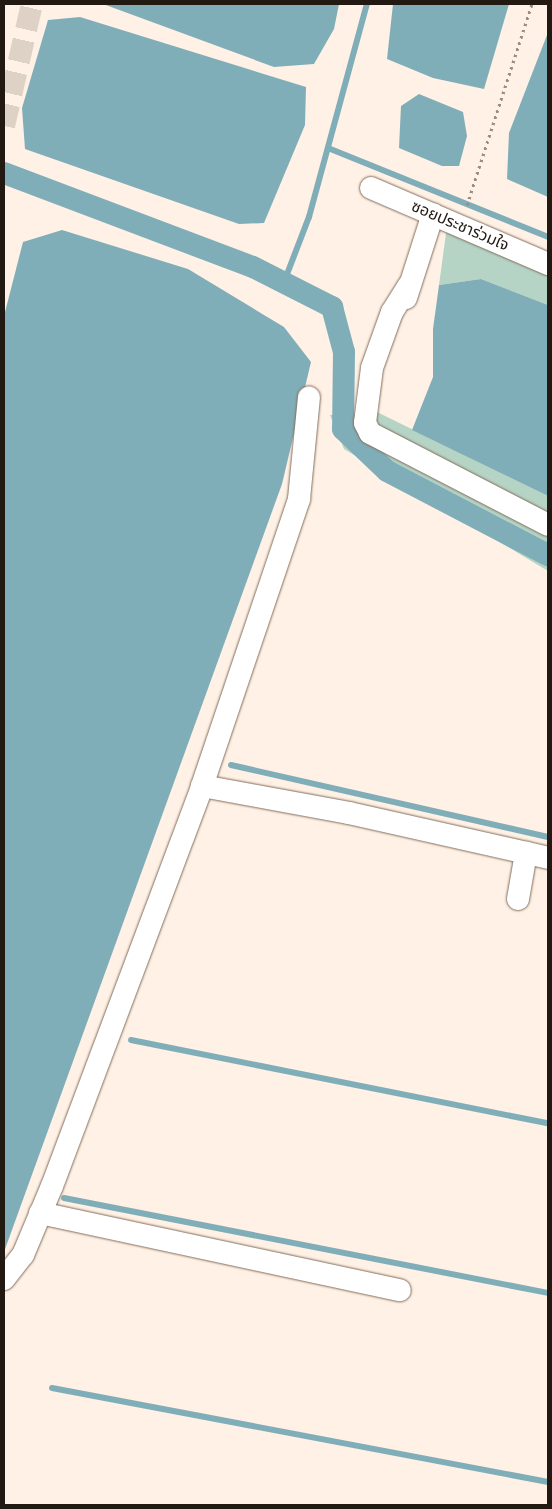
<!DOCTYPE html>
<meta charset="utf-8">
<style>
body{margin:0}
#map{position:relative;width:552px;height:1509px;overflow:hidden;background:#fff1e5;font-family:"DejaVu Sans","Noto Sans Thai",sans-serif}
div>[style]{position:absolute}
.green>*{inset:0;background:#b5d4c5}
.water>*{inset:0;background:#80aeb8}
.stream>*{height:6px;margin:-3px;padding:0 3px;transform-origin:3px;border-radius:3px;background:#80aeb8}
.canal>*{height:22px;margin:-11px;padding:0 11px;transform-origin:11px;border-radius:11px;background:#80aeb8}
.minor-tunnel>*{height:22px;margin-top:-11px;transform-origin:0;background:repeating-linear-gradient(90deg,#ded1c5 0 22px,transparent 0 33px)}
.path>*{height:3px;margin-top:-1.5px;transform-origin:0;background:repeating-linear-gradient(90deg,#988d83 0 2.5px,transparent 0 6.5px)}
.roads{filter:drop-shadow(0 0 1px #816d5c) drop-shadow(0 0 1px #816d5c)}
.minor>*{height:22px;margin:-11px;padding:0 11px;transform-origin:11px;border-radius:11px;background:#fff}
span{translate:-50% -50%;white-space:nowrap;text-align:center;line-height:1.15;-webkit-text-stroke:4px #fff;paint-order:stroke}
.street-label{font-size:16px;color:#211912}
.frame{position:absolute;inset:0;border:5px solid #211912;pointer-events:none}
</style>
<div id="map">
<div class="green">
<i style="clip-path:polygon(447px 226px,548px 269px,548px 305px,481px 279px,439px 285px)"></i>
<i style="clip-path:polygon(377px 412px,548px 496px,548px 571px,344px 449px,330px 415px)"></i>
</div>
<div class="water">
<i style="clip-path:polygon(103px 4px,339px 4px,334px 29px,314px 64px,274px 67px)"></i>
<i style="clip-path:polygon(393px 4px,509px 4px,484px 89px,433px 78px,387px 59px)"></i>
<i style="clip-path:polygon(80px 17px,306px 87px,305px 125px,264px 223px,239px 224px,25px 149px,22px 108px,48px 20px)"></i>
<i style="clip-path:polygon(547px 35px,548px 35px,548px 197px,507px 179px,509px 133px)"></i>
<i style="clip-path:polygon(419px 94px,463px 112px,467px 136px,459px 166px,442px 166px,399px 148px,401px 106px)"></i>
<i style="clip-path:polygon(62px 230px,188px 269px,284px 327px,311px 362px,282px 484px,4px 1252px,4px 316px,23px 242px)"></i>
<i style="clip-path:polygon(481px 279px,548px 305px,548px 496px,412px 430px,433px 377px,433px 329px,439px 285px)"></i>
</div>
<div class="stream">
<i style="left:328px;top:148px;width:237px;rotate:22deg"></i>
<i style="left:284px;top:282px;width:70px;rotate:-69deg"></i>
<i style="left:309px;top:217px;width:221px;rotate:-74.8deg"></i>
<i style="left:231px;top:765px;width:325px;rotate:12.8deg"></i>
<i style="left:131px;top:1040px;width:425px;rotate:11.3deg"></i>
<i style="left:64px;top:1198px;width:493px;rotate:11.1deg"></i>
<i style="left:52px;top:1388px;width:505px;rotate:10.73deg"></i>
</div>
<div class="canal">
<i style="left:4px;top:173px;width:266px;rotate:20.7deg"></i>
<i style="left:253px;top:267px;width:89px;rotate:26.9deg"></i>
<i style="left:332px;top:307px;width:47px;rotate:75.1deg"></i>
<i style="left:344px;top:352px;width:77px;rotate:90.7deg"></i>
<i style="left:343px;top:429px;width:61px;rotate:43.7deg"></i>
<i style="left:387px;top:471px;width:182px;rotate:27.6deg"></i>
</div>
<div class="minor-tunnel">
<i style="left:4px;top:126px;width:125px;rotate:-77.1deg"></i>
</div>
<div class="path">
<i style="left:467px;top:205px;width:211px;rotate:-72.1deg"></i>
</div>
<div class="roads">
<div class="minor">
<i style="left:371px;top:188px;width:193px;rotate:23.2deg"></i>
<i style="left:409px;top:285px;width:32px;rotate:122deg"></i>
<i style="left:392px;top:312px;width:59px;rotate:109.7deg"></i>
<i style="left:372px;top:368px;width:55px;rotate:97.3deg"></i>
<i style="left:365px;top:423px;width:11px;rotate:63deg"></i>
<i style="left:370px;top:433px;width:200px;rotate:27.3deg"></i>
<i style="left:406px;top:298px;width:88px;rotate:-72.2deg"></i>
<i style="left:202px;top:786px;width:149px;rotate:10.4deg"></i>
<i style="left:349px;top:813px;width:204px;rotate:12.7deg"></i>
<i style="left:518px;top:899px;width:47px;rotate:-80.1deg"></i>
<i style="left:40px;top:1213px;width:368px;rotate:12.1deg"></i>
<i style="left:4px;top:1279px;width:31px;rotate:-52deg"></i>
<i style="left:23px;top:1255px;width:75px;rotate:-67.2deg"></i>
<i style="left:52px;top:1186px;width:427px;rotate:-69.4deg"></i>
<i style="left:202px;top:786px;width:303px;rotate:-71.3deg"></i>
<i style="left:299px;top:499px;width:102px;rotate:-84.4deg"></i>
</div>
</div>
<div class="street-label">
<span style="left:460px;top:226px;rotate:23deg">ซอยประชาร่วมใจ</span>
</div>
<div class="frame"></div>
</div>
